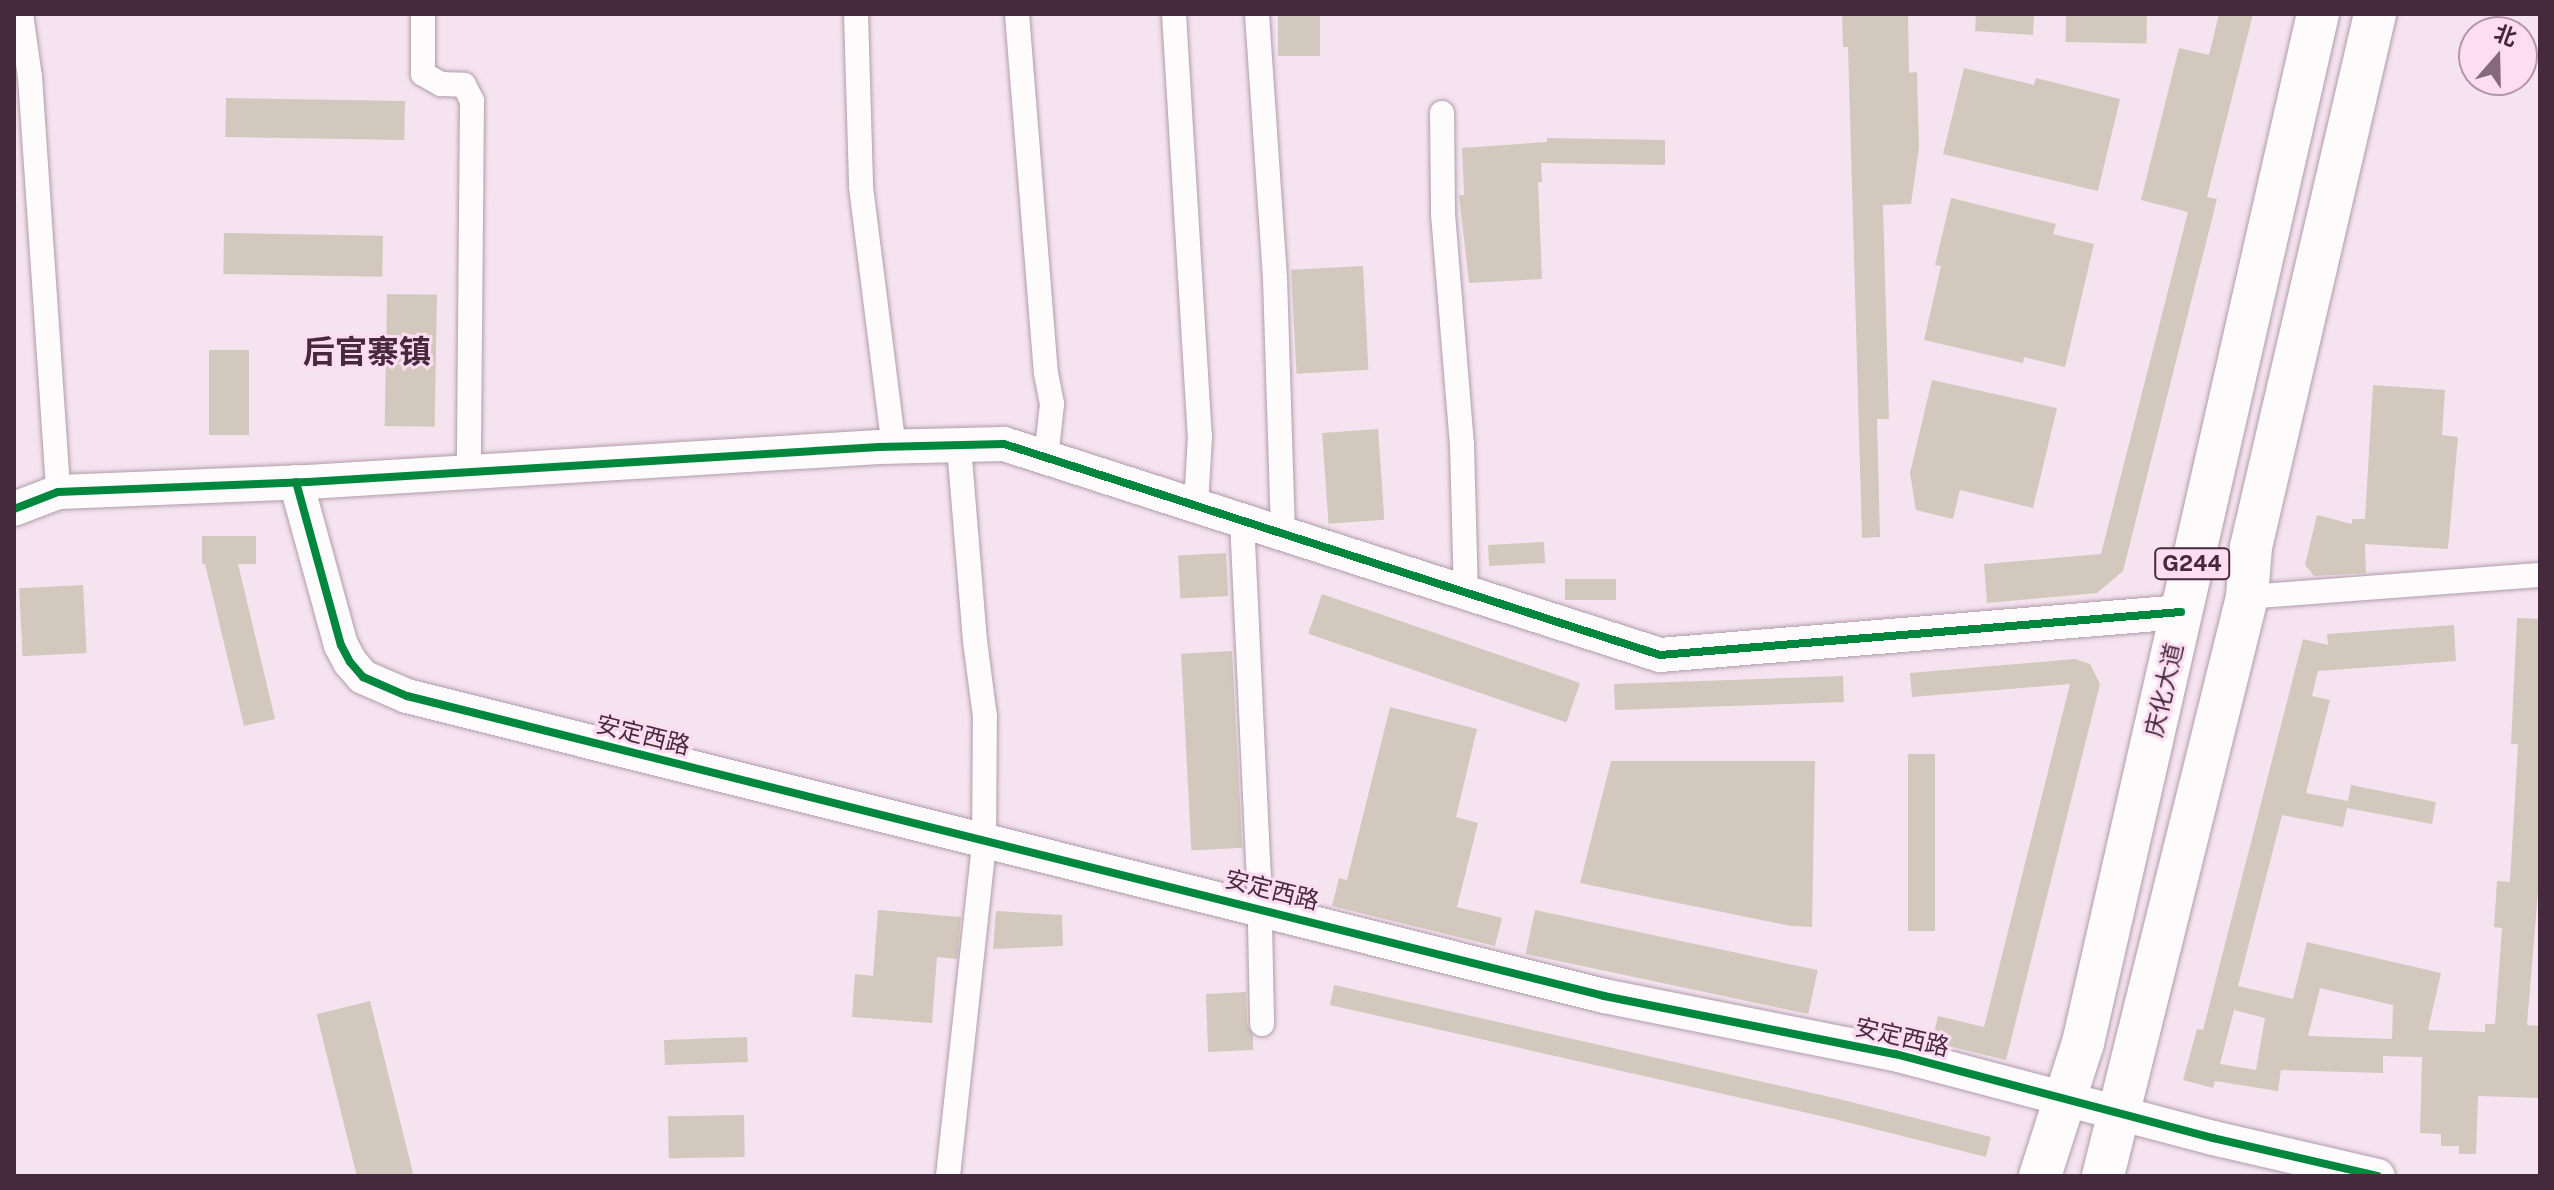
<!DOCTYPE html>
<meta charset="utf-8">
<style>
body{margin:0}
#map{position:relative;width:2554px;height:1190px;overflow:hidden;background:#f5e4ef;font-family:"Public Sans","Noto Sans SC",sans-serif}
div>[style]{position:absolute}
.building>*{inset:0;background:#d3c8bd;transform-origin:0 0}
.roads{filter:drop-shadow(0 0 2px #b19cab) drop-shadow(0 0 2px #b19cab)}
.street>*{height:24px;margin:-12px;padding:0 12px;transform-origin:12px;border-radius:12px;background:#fefbfd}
.secondary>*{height:34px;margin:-17px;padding:0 17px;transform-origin:17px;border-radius:17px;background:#fefbfd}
.highway>*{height:42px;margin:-21px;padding:0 21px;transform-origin:21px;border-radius:21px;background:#fefbfd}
.cycleway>*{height:8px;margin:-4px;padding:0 4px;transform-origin:4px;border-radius:4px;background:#00873e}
span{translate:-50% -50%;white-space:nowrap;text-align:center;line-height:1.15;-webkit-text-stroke:6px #fcddf1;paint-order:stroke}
.shield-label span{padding:2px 6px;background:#fcddf1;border:2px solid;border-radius:6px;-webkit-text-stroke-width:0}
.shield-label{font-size:22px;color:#47293d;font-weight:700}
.street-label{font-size:24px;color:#47293d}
.district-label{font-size:32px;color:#47293d;font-weight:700}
.frame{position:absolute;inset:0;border:16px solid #47293d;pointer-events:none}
.north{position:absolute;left:2458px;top:16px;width:80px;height:80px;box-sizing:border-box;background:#fcddf1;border:2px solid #b495a9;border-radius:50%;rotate:20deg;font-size:22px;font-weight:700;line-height:32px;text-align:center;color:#47293d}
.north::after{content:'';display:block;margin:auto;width:28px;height:36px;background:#846a7b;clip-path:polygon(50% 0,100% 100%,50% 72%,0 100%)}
</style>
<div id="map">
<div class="building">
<i style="left:1278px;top:14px;width:42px;height:42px"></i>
<i style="clip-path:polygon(1842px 14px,1908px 14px,1909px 73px,1917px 72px,1919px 148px,1911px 204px,1883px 205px,1889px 419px,1877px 419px,1880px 537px,1862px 538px,1848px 47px,1843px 47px)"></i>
<i style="clip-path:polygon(1976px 14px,2034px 14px,2033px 35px,1975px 31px)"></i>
<i style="left:2066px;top:14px;width:81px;height:28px;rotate:1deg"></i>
<i style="clip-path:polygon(2219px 14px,2253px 14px,2207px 197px,2217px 199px,2123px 571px,2097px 593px,1987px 603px,1984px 564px,2101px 554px,2188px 212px,2141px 200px,2179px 48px,2209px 55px)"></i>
<i style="clip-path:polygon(1964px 68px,2034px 85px,2036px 78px,2120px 99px,2098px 191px,1943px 154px)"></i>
<i style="left:226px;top:98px;width:179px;height:39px;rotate:1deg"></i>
<i style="clip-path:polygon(1547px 138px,1665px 140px,1665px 165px,1541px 163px,1542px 182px,1538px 182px,1542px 279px,1469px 283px,1459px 195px,1464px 195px,1462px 148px,1547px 142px)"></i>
<i style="clip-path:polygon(1951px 198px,2056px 224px,2053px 234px,2094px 244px,2065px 367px,2024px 357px,2023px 363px,1924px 340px,1941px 266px,1935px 265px)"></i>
<i style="left:224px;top:233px;width:159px;height:41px;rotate:1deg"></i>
<i style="left:1363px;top:266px;width:104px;height:72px;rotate:87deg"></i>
<i style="left:387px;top:294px;width:50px;height:132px;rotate:1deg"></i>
<i style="left:209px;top:350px;width:40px;height:85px"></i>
<i style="clip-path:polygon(1932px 380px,2057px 408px,2033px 508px,1960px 490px,1953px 519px,1916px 510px,1910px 473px)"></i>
<i style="clip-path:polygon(2373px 385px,2445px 390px,2442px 435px,2458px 437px,2448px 549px,2365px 544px,2366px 573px,2314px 576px,2305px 565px,2317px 515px,2352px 524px,2352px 519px,2365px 519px)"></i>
<i style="left:1378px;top:429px;width:91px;height:56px;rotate:86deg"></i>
<i style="clip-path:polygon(202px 536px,256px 536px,256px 564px,238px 564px,275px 719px,244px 726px,205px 564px,202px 564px)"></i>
<i style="left:1544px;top:542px;width:21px;height:56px;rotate:87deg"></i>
<i style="left:1226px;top:553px;width:43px;height:48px;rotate:87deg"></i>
<i style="left:1565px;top:579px;width:51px;height:21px"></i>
<i style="left:83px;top:585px;width:68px;height:64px;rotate:87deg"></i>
<i style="left:1322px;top:594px;width:273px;height:42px;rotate:19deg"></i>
<i style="clip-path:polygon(evenodd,2517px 618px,2540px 619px,2540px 868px,2527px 1025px,2540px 1026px,2540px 1098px,2478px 1096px,2476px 1154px,2459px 1154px,2459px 1146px,2441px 1146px,2441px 1134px,2420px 1133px,2422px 1057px,2383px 1056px,2383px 1073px,2281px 1070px,2278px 1091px,2215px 1081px,2213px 1088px,2183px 1080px,2197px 1029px,2203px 1030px,2303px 639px,2328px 645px,2327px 634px,2454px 625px,2456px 661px,2318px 671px,2312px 696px,2330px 700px,2306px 793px,2348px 801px,2347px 807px,2351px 785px,2436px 802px,2432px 824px,2347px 808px,2343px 827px,2282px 815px,2238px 986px,2293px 999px,2307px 942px,2441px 973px,2428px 1030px,2485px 1032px,2485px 1024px,2495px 1024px,2502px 928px,2494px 927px,2497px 881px,2510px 882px,2518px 744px,2511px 744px,2517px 618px,2320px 988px,2393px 1005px,2392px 1039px,2308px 1036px,2320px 988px,2517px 618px,2234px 1010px,2265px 1018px,2256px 1070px,2220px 1064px,2234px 1010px)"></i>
<i style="left:1232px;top:651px;width:197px;height:51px;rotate:87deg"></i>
<i style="clip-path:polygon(2075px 659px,2090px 664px,2100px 684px,2006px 1060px,1932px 1042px,1938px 1016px,1984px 1027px,2070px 684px,1912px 697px,1910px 673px)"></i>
<i style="left:1843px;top:676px;width:26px;height:229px;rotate:88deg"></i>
<i style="clip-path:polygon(1390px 707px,1477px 729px,1456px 817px,1478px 823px,1457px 907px,1502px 918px,1495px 946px,1332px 906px,1339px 878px,1347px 880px)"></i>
<i style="left:1908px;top:754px;width:27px;height:177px"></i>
<i style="clip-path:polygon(1611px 761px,1815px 761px,1812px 927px,1791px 926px,1580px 883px)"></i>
<i style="clip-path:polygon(878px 910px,961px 917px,957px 959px,937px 957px,932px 1023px,852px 1017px,855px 974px,873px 976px)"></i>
<i style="left:1535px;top:910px;width:289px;height:45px;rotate:12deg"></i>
<i style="clip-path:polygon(996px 911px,1062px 915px,1063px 946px,993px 949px)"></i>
<i style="clip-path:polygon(1334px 985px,1839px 1099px,1991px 1137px,1986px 1157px,1834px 1119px,1330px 1005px)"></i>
<i style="clip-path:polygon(1246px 992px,1247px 1024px,1253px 1035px,1253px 1050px,1208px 1052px,1206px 994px)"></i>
<i style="left:370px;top:1001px;width:181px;height:55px;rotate:76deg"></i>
<i style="left:747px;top:1037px;width:25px;height:83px;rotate:88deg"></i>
<i style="left:744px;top:1115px;width:42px;height:76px;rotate:89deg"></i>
</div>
<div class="roads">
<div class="street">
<i style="left:21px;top:14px;width:64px;rotate:81.9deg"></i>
<i style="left:30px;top:77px;width:416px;rotate:86.1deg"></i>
<i style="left:423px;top:14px;width:60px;rotate:90deg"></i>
<i style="left:423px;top:74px;width:21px;rotate:29deg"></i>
<i style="left:441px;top:84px;width:23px;rotate:2deg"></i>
<i style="left:464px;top:85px;width:18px;rotate:63deg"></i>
<i style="left:472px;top:101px;width:370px;rotate:90.5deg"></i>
<i style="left:856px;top:14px;width:173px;rotate:88.3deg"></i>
<i style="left:861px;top:187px;width:262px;rotate:82.8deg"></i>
<i style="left:1017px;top:14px;width:360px;rotate:85.4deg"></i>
<i style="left:1046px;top:373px;width:32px;rotate:79deg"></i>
<i style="left:1052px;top:404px;width:54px;rotate:96.3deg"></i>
<i style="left:1174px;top:14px;width:423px;rotate:86.5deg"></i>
<i style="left:1200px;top:436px;width:70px;rotate:93.3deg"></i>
<i style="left:1257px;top:14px;width:265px;rotate:86.1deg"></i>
<i style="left:1275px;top:278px;width:256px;rotate:88.2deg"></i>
<i style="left:1442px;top:113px;width:101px;rotate:89.4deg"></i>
<i style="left:1443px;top:214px;width:231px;rotate:85.3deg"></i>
<i style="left:1462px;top:444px;width:149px;rotate:88.5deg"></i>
<i style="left:1242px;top:520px;width:355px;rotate:87.3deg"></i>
<i style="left:1259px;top:875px;width:149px;rotate:88.8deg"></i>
<i style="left:2247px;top:597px;width:294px;rotate:-4.3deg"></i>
<i style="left:948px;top:1176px;width:331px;rotate:-83.8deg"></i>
<i style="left:984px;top:847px;width:130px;rotate:-89.6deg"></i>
<i style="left:985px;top:717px;width:77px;rotate:-97.5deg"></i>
<i style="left:975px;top:641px;width:197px;rotate:-94.7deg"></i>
</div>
<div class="secondary">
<i style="left:296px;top:482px;width:169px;rotate:74.6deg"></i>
<i style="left:341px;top:645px;width:19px;rotate:62deg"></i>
<i style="left:350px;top:662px;width:20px;rotate:49deg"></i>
<i style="left:363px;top:677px;width:48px;rotate:23.4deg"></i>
<i style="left:407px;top:696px;width:1234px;rotate:14.07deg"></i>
<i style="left:1604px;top:996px;width:297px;rotate:11.3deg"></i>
<i style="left:1895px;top:1054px;width:329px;rotate:14.8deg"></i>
<i style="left:2213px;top:1138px;width:169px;rotate:13deg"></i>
<i style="left:14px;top:509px;width:47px;rotate:-21.1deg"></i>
<i style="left:58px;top:492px;width:250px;rotate:-2.3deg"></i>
<i style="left:308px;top:482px;width:572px;rotate:-3.51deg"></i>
<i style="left:879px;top:447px;width:125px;rotate:-1.4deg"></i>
<i style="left:1004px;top:444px;width:689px;rotate:17.83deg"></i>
<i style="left:1660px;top:655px;width:523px;rotate:-4.72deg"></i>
</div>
<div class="highway">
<i style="left:2040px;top:1176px;width:140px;rotate:-72.1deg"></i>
<i style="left:2083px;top:1043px;width:1055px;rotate:-77.14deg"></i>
<i style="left:2103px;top:1176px;width:597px;rotate:-76.03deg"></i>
<i style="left:2247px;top:597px;width:50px;rotate:-85.4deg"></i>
<i style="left:2251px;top:547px;width:547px;rotate:-76.9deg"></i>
</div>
</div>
<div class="cycleway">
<i style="left:296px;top:482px;width:169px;rotate:74.6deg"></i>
<i style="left:341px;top:645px;width:19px;rotate:62deg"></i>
<i style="left:350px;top:662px;width:20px;rotate:49deg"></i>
<i style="left:363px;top:677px;width:48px;rotate:23.4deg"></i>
<i style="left:407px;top:696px;width:1234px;rotate:14.07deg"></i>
<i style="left:1604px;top:996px;width:297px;rotate:11.3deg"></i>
<i style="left:1895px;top:1054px;width:329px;rotate:14.8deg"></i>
<i style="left:2213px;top:1138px;width:169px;rotate:13deg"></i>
<i style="left:14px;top:509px;width:47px;rotate:-21.1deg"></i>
<i style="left:58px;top:492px;width:250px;rotate:-2.3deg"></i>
<i style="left:308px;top:482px;width:572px;rotate:-3.51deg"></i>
<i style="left:879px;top:447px;width:125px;rotate:-1.4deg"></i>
<i style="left:1004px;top:444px;width:689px;rotate:17.83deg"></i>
<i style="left:1660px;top:655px;width:523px;rotate:-4.72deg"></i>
</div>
<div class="shield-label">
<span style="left:2192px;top:564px">G244</span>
</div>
<div class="street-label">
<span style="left:2164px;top:690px;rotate:-77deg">庆化大道</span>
<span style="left:643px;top:735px;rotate:14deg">安定西路</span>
<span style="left:1272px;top:890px;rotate:14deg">安定西路</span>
<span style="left:1902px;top:1037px;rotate:13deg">安定西路</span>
</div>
<div class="district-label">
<span style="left:367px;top:352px">后官寨镇</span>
</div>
<div class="frame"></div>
<div class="north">北</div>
</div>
